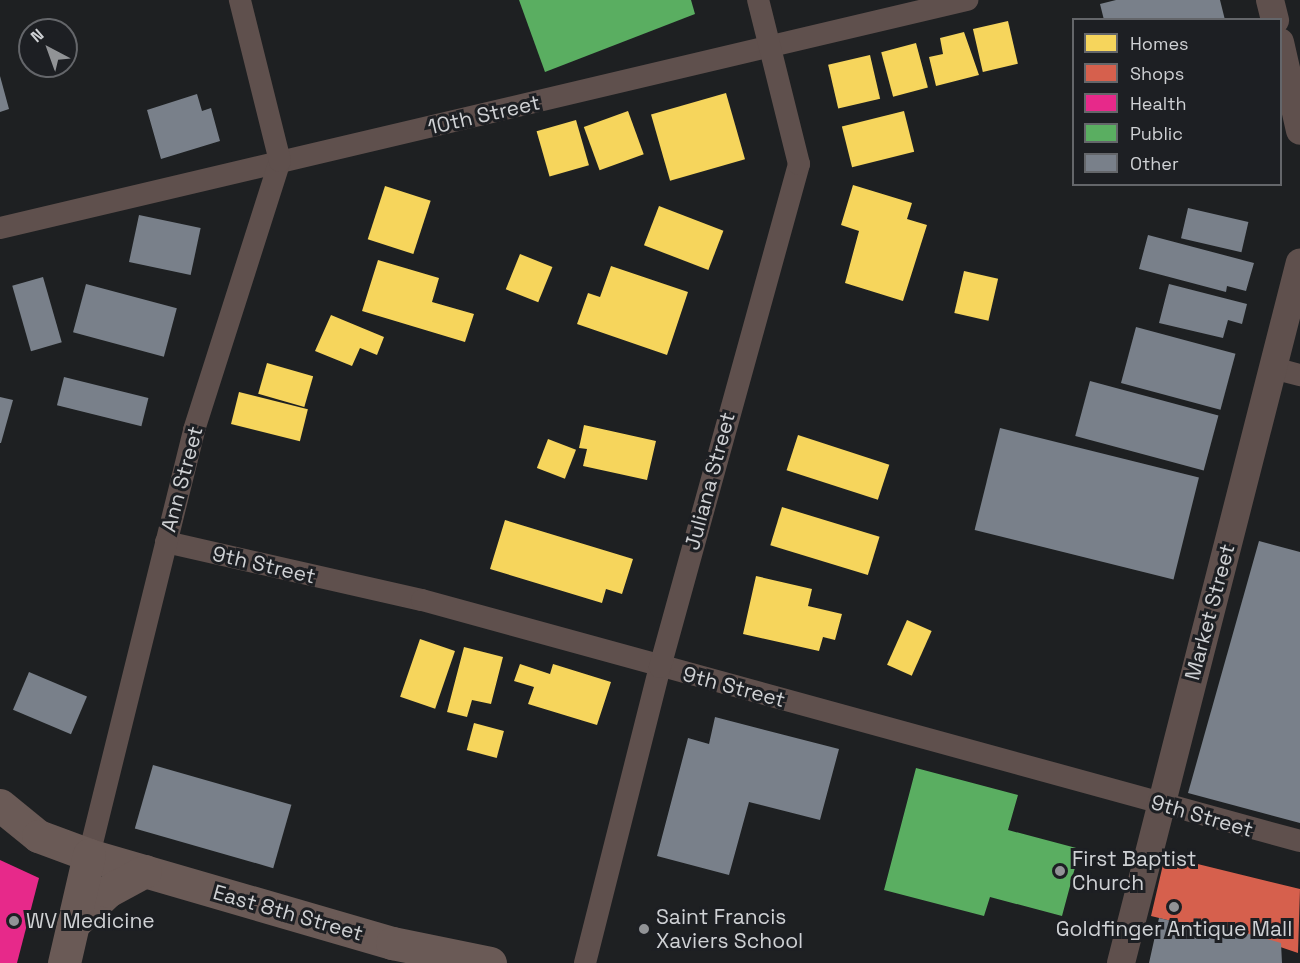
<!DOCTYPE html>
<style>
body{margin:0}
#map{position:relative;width:1300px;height:963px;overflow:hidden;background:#1e2022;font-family:"Space Grotesk",sans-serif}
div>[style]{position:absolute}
.homes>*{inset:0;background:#f6d55c;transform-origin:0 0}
.shops>*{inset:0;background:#d6604d}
.health>*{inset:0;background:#e7298a}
.public>*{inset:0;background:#5aae61}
.building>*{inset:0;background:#79808a;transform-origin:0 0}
.minor>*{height:22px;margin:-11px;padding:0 11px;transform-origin:11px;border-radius:11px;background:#5f504d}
.tertiary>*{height:28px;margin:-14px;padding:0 14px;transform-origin:14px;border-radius:14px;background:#5f504d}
.primary>*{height:33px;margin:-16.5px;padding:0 16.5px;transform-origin:16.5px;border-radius:16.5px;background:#6a5a56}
.dots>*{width:16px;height:16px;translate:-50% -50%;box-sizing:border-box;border:3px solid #1d1f23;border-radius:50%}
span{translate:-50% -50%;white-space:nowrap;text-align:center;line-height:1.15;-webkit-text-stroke:6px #1d1f23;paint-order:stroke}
.street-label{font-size:21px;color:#cfd1d4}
.poi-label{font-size:21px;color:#cfd1d4}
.left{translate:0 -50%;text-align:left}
.legend{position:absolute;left:1072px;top:18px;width:210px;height:168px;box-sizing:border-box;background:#1d1f23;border:2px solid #64666a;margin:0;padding:8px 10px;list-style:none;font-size:18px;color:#cfd1d4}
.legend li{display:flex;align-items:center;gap:12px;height:30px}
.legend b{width:30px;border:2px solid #64666a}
.north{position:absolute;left:18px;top:18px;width:60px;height:60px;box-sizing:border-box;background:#1d1f23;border:2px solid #64666a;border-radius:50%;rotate:319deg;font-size:16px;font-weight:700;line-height:24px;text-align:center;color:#cfd1d4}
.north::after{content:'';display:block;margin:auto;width:21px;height:27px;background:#919396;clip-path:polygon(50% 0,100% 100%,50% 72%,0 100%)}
</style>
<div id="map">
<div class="homes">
<i style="left:1008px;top:21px;width:44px;height:36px;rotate:77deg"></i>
<i style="clip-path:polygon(964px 32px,979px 75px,936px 86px,929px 57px,943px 54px,940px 38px)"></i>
<i style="left:916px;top:43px;width:46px;height:36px;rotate:75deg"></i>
<i style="left:870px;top:55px;width:45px;height:43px;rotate:77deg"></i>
<i style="left:726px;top:93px;width:69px;height:78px;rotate:74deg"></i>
<i style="left:628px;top:111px;width:46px;height:47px;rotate:70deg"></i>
<i style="left:904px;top:111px;width:42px;height:64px;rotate:76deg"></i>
<i style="left:576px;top:120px;width:47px;height:41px;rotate:74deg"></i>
<i style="clip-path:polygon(853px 185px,912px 203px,907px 219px,927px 225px,903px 301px,845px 283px,859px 231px,841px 225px)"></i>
<i style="left:385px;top:186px;width:48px;height:56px;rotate:18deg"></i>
<i style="left:659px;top:206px;width:69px;height:42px;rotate:21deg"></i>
<i style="left:520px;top:254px;width:35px;height:38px;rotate:22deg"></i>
<i style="clip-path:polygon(378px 260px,439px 278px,432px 302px,474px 314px,465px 342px,362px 311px)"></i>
<i style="clip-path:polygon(611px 266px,688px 292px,667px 355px,577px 324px,588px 293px,600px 297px)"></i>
<i style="left:964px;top:271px;width:35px;height:43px;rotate:13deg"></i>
<i style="clip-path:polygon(331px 315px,384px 337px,377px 355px,360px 348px,352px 366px,315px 351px)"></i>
<i style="left:267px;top:363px;width:48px;height:32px;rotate:16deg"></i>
<i style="left:239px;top:392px;width:71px;height:33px;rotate:14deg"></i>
<i style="clip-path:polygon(584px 425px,656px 441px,647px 480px,583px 466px,587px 449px,579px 448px)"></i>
<i style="left:798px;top:435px;width:96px;height:37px;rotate:18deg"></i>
<i style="left:548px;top:439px;width:30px;height:31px;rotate:21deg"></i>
<i style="left:782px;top:507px;width:102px;height:40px;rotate:17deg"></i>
<i style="clip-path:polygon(505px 520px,633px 559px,622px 594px,606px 589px,602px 603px,490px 569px)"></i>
<i style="clip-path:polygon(756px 576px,812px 589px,808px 606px,842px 614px,835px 640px,823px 637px,819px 651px,743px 634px)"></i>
<i style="left:907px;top:620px;width:27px;height:49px;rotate:24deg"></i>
<i style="left:420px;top:639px;width:37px;height:61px;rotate:19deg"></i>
<i style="clip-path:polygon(464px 647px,503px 657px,491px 704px,472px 700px,467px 717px,447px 712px)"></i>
<i style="clip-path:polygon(520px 664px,550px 674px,553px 664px,611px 682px,597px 725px,528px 704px,534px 687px,514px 681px)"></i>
<i style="left:474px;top:723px;width:31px;height:28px;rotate:15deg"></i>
</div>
<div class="shops">
<i style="clip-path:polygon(1165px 856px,1300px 889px,1298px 953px,1195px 918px,1192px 926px,1151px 916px)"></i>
</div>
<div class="health">
<i style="clip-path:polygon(0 860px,39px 878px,17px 963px,0 963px)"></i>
</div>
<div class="public">
<i style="clip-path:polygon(519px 0,691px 0,695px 14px,545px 72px)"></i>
<i style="clip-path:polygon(916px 768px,1018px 795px,1008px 830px,1080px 849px,1062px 916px,990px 897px,984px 916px,884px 890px)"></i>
</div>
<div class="building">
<i style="clip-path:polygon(1116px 0,1220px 0,1225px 20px,1104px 20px,1100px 4px)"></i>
<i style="clip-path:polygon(0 76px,9px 109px,0 112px)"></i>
<i style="clip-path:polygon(197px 94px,202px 111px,211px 108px,220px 141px,161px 159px,147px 110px)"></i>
<i style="left:1188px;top:208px;width:62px;height:31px;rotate:13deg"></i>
<i style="left:139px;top:215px;width:63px;height:48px;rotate:12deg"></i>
<i style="clip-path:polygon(1148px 235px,1254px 263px,1246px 291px,1227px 286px,1226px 292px,1139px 269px)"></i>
<i style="left:43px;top:277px;width:68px;height:32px;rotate:74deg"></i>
<i style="left:86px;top:284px;width:94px;height:50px;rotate:15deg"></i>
<i style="clip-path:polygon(1169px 284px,1247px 304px,1242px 324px,1228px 320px,1223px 338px,1159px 323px)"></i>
<i style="left:1136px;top:327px;width:103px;height:58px;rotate:15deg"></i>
<i style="left:64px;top:377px;width:87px;height:29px;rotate:14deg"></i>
<i style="left:1090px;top:381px;width:133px;height:57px;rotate:15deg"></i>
<i style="clip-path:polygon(0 397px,13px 400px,1px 443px,0 443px)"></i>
<i style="left:1000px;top:428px;width:205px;height:105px;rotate:14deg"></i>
<i style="clip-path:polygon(1259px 541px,1300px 552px,1300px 823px,1188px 793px)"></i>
<i style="left:29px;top:672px;width:63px;height:41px;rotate:23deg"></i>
<i style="clip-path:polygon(715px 717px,839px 749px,820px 820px,749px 802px,729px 875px,657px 856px,688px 738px,709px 744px)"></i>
<i style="left:153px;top:765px;width:144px;height:66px;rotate:16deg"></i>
<i style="clip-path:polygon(1159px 918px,1192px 926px,1195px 918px,1281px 943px,1282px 963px,1149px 963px)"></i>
</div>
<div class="minor">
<i style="left:0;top:228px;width:994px;rotate:-13.27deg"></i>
<i style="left:1273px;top:368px;width:28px;rotate:15deg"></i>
<i style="left:166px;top:542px;width:262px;rotate:12.8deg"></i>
<i style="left:422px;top:600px;width:910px;rotate:15.35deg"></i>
<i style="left:89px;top:855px;width:438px;rotate:-76.1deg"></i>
<i style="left:194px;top:430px;width:282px;rotate:-72.3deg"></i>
<i style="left:280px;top:161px;width:166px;rotate:-104deg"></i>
<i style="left:585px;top:963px;width:305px;rotate:-75.8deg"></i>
<i style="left:660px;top:667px;width:522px;rotate:-74.55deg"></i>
<i style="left:799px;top:164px;width:169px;rotate:-104deg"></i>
</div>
<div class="tertiary">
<i style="left:1270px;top:0;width:21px;rotate:76deg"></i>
<i style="left:1280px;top:42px;width:91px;rotate:77.3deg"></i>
<i style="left:1121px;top:963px;width:723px;rotate:-75.68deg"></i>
</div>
<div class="primary">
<i style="left:0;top:805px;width:49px;rotate:39.2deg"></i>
<i style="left:38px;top:836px;width:54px;rotate:20.4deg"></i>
<i style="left:89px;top:855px;width:316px;rotate:16.2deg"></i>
<i style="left:392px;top:943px;width:100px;rotate:11.5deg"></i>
<i style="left:73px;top:924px;width:48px;rotate:-43.3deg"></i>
<i style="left:108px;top:891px;width:42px;rotate:-28.4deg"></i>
<i style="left:64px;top:963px;width:111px;rotate:-77deg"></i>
</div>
<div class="dots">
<i style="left:1060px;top:871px;background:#919396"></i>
<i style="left:1174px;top:907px;background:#919396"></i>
<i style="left:14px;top:921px;background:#919396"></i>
<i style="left:644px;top:929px;background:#919396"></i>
</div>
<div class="street-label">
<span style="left:484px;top:115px;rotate:-13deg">10th Street</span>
<span style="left:182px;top:479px;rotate:-75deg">Ann Street</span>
<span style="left:710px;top:481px;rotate:-75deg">Juliana Street</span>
<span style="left:264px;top:565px;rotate:13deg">9th Street</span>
<span style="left:1210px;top:612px;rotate:-75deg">Market Street</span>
<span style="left:734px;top:687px;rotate:15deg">9th Street</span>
<span style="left:1202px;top:816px;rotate:16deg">9th Street</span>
<span style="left:288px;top:913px;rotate:16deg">East 8th Street</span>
</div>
<div class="poi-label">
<span class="left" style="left:1072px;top:871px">First Baptist<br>Church</span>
<span class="left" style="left:656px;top:929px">Saint Francis<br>Xaviers School</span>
<span class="left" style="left:26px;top:921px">WV Medicine</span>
<span style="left:1174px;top:929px">Goldfinger Antique Mall</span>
</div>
<ul class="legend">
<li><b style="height:16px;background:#f6d55c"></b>Homes</li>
<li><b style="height:16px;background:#d6604d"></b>Shops</li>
<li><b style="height:16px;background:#e7298a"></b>Health</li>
<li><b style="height:16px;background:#5aae61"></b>Public</li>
<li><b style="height:16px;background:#79808a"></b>Other</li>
</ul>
<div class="north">N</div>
</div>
